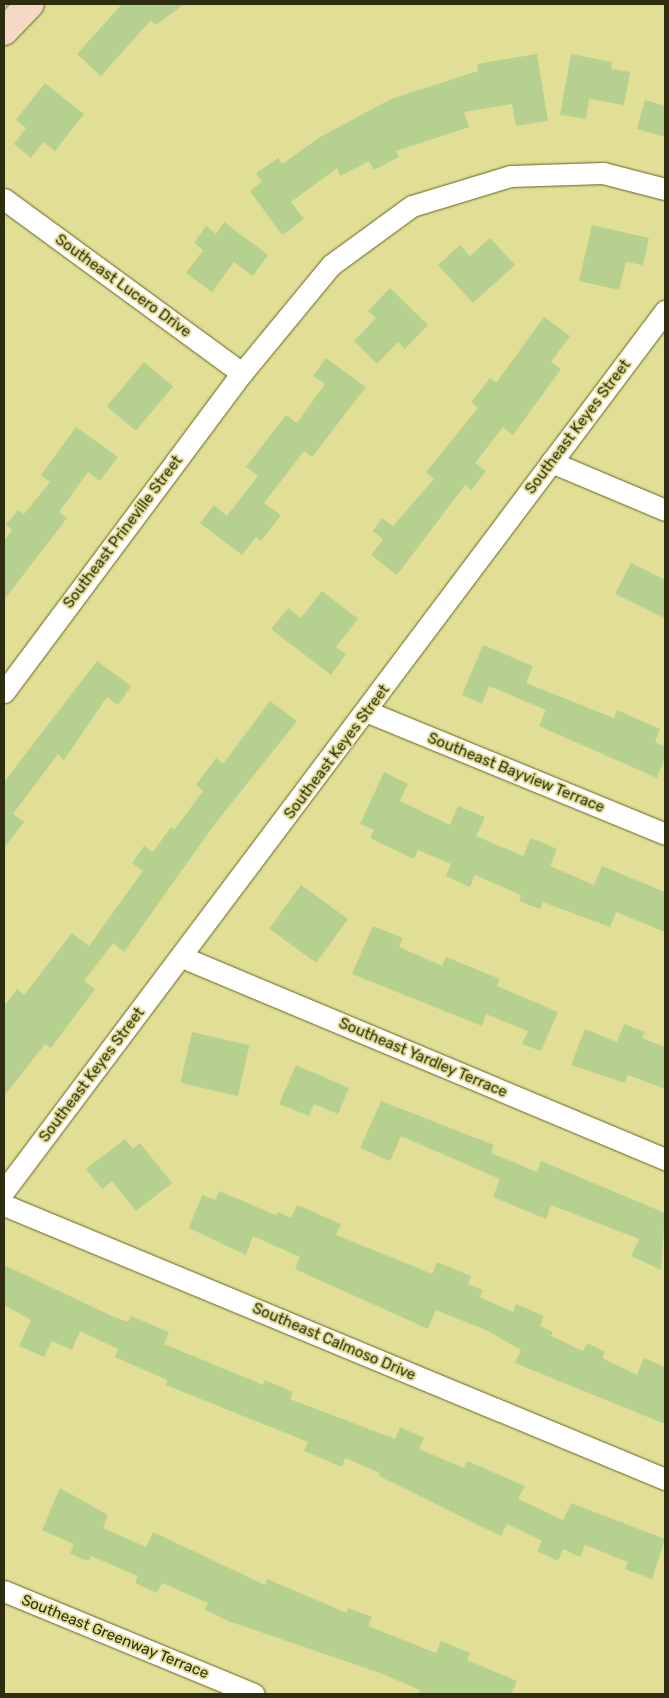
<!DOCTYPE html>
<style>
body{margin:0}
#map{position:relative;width:669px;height:1698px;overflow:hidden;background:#e1de96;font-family:Rubik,sans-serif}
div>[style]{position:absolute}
.building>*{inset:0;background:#b6d18f;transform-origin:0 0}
.roads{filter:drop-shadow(0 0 1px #67631b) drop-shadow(0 0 1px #67631b)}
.street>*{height:21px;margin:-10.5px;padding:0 10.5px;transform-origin:10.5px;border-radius:10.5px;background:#fff}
.secondary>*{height:28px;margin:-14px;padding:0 14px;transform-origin:14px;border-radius:14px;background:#f5d8c8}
span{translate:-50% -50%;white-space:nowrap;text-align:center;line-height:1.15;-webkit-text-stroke:4px #e1de96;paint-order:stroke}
.street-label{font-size:15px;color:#2e2d0f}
.frame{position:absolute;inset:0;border:5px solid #2e2d0f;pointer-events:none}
</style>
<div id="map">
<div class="building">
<i style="clip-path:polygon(122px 4px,184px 4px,156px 25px,151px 20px,101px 76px,77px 54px)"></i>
<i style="clip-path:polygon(537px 54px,548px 121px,516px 126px,512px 104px,464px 112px,469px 127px,396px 151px,399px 157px,374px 170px,369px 161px,340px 176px,337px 168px,291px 202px,304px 219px,282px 235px,250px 191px,262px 182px,256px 173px,278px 158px,282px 164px,320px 137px,391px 99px,478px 71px,477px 64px)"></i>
<i style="clip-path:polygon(571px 54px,612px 62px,611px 69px,630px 72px,624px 105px,589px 99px,586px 119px,560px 115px)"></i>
<i style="clip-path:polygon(45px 83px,84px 114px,55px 151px,43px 142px,31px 158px,14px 144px,26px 128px,16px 120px)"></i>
<i style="clip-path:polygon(645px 100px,665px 106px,665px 137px,637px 129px)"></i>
<i style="clip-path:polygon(224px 222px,268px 255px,253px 276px,234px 262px,212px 292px,186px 273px,203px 250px,194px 243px,206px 226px,216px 234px)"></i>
<i style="clip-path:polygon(592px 225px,649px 238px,643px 265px,626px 262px,619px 290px,579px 281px)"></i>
<i style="clip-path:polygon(490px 238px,515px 265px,473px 303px,438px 265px,460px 245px,470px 256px)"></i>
<i style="clip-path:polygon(390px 288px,428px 325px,405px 349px,398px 342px,377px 364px,354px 341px,376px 318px,368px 311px)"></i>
<i style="clip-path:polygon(544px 317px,570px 336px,551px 362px,561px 369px,513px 435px,503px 427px,475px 463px,486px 471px,471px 490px,465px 485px,397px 575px,371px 555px,383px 539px,373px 531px,382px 518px,393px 526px,434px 479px,426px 472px,478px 408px,471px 402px,490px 378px,496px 383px)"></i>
<i style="clip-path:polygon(326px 358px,366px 387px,312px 457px,304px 451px,264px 503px,281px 515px,261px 541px,256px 537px,242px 555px,200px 523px,214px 505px,227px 516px,258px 476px,246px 467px,286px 415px,297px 423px,325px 384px,313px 376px)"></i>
<i style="left:144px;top:362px;width:38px;height:58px;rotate:40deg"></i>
<i style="clip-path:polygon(76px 427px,118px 457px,100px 481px,88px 472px,59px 512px,67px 518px,4px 600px,4px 541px,12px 530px,6px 525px,18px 510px,24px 514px,50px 482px,41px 475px)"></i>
<i style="clip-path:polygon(631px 563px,665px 580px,665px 618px,615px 594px)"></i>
<i style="clip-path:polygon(322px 591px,358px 619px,336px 647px,346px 654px,331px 675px,271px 629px,288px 608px,301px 618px)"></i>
<i style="clip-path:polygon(483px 645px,533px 666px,526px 683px,614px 718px,617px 710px,660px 729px,655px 742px,665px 746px,665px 757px,657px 778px,539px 726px,546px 710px,489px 686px,482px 704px,462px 695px)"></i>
<i style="clip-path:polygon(97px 661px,131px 686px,118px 705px,107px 697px,64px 760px,58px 754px,13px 814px,24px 822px,4px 848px,4px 782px)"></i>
<i style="clip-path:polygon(270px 701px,297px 721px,214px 825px,124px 952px,113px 943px,84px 981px,95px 989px,51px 1048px,45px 1044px,4px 1096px,4px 1006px,17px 989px,24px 995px,72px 933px,89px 946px,143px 871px,132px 863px,144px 846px,153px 852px,171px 827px,175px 829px,203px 791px,196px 785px,216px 758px,223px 764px)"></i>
<i style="clip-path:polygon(384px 772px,408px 784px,400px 801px,450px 825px,458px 806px,485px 817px,476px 836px,523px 856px,531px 838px,557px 849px,550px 866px,594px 885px,602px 866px,665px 892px,665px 932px,616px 912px,610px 927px,543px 902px,540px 909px,519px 901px,521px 895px,475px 875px,470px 887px,446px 876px,451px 864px,418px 850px,414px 859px,370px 838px,374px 830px,360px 824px)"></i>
<i style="left:301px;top:885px;width:58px;height:54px;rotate:36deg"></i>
<i style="clip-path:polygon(373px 926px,403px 938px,399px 947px,442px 966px,446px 957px,500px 979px,497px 986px,558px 1012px,541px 1051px,522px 1044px,528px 1031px,486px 1014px,482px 1026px,352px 974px)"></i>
<i style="clip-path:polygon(624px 1024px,645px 1032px,642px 1038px,665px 1047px,665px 1089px,628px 1075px,625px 1083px,571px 1065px,585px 1029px,617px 1042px)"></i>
<i style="left:192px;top:1032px;width:59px;height:52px;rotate:13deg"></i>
<i style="clip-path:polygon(296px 1065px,349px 1088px,338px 1114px,314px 1104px,309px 1116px,279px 1104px)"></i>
<i style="clip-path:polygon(381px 1101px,494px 1145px,491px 1153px,537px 1172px,541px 1161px,665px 1213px,661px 1270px,631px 1256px,639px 1239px,551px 1205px,546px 1219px,493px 1197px,500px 1179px,401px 1136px,390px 1161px,360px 1148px)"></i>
<i style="clip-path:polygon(125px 1139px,133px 1149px,140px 1143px,172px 1183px,136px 1211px,112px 1181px,102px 1189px,86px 1169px)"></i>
<i style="clip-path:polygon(219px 1191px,276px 1215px,278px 1212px,291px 1218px,297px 1205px,341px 1224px,336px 1235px,408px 1264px,432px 1274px,437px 1262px,471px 1276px,468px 1284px,483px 1290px,480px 1297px,513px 1312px,516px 1304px,544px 1316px,540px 1326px,553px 1332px,551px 1336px,583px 1351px,587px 1343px,605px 1352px,602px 1358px,637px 1375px,644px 1358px,665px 1367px,665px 1424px,515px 1363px,521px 1350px,488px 1331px,436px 1310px,428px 1329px,295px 1269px,300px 1257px,253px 1236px,246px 1255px,189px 1228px,202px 1195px,215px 1200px)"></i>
<i style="clip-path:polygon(4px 1265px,112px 1316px,128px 1322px,131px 1316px,169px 1332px,164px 1344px,263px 1385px,265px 1380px,293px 1392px,290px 1399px,395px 1439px,400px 1427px,424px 1438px,419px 1449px,464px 1468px,467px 1461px,525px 1486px,518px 1499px,563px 1520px,571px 1503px,665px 1539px,652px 1579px,625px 1569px,628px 1562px,585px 1545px,580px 1557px,563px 1549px,558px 1561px,537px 1551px,542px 1541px,507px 1524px,501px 1536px,379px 1476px,380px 1473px,345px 1458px,342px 1467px,304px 1451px,308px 1442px,166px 1385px,167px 1380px,115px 1357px,118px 1349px,80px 1331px,72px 1350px,52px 1341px,44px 1357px,19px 1346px,31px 1320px,4px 1305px)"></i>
<i style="clip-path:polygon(60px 1488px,108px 1515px,103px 1528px,146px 1547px,153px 1532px,265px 1585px,267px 1579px,347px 1613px,348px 1608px,372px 1617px,368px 1626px,436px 1653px,441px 1641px,470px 1653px,467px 1660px,517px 1681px,511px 1694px,418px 1694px,420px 1690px,380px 1673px,231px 1622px,205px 1610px,208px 1603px,162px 1583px,157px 1593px,135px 1583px,138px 1576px,91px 1556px,88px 1561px,70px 1554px,74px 1544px,42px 1530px)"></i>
</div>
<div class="roads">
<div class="street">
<i style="left:4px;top:199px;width:295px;rotate:36.2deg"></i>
<i style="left:551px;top:462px;width:124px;rotate:22.8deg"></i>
<i style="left:4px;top:692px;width:398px;rotate:-53.3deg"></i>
<i style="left:242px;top:373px;width:140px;rotate:-50.5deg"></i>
<i style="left:331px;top:265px;width:100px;rotate:-36.1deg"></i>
<i style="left:412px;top:206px;width:102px;rotate:-17deg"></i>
<i style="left:510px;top:176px;width:93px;rotate:-1.8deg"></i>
<i style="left:603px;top:173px;width:64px;rotate:14.5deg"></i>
<i style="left:368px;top:712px;width:321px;rotate:22.3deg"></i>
<i style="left:182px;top:957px;width:524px;rotate:22.7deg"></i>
<i style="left:4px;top:1191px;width:1101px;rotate:-53.09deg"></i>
<i style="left:4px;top:1205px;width:716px;rotate:22.52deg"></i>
<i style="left:4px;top:1591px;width:270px;rotate:22.4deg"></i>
</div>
<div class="secondary">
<i style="left:4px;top:31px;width:37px;rotate:-46deg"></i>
</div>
</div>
<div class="street-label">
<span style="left:123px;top:286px;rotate:36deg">Southeast Lucero Drive</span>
<span style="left:578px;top:427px;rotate:-53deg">Southeast Keyes Street</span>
<span style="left:123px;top:532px;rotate:-53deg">Southeast Prineville Street</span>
<span style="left:337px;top:752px;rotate:-53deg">Southeast Keyes Street</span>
<span style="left:516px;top:773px;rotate:22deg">Southeast Bayview Terrace</span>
<span style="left:423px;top:1058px;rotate:23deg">Southeast Yardley Terrace</span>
<span style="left:92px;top:1075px;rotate:-53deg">Southeast Keyes Street</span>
<span style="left:334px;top:1342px;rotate:23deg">Southeast Calmoso Drive</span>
<span style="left:115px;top:1637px;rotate:22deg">Southeast Greenway Terrace</span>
</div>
<div class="frame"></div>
</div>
